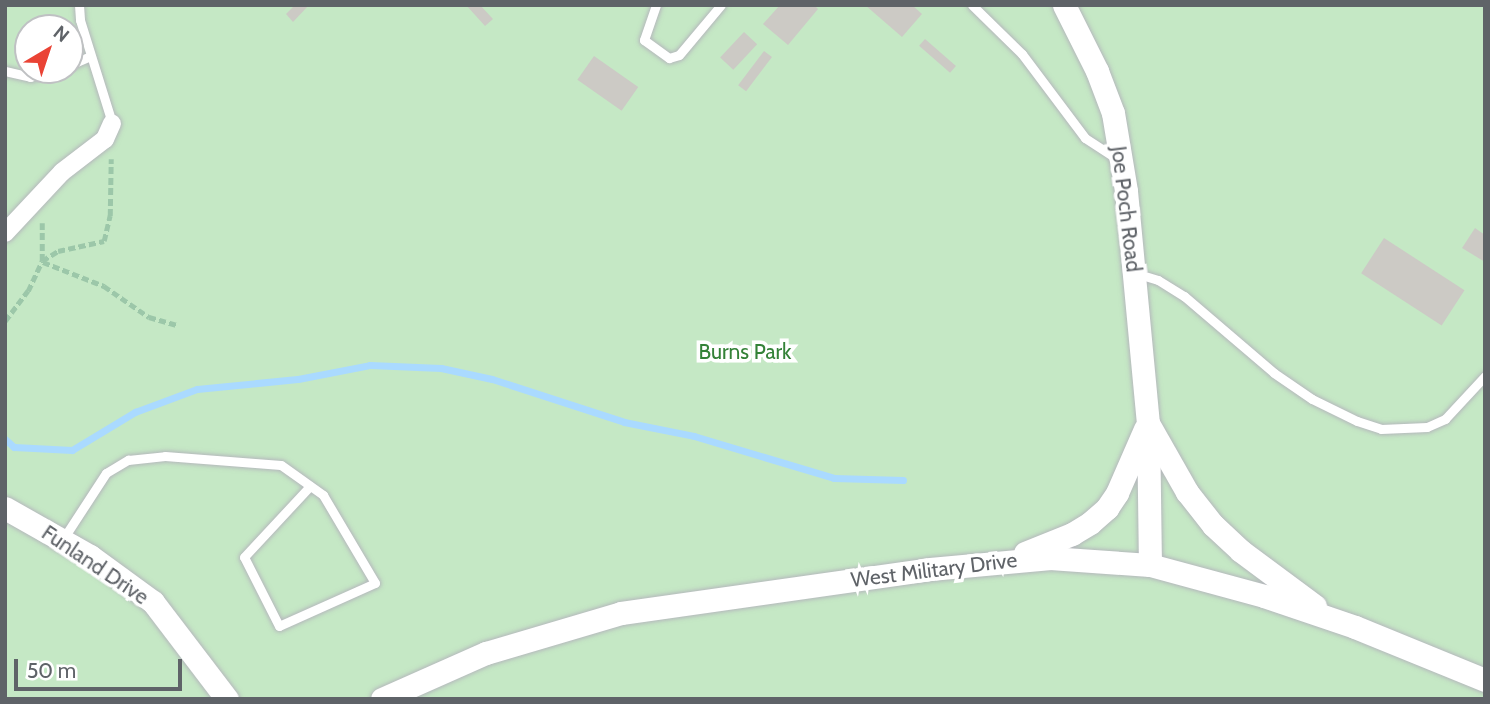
<!DOCTYPE html>
<style>
body{margin:0}
#map{position:relative;width:1490px;height:704px;overflow:hidden;background:#f1efe8;font-family:Cabin,sans-serif}
div>[style]{position:absolute}
.green>*{inset:0;background:#c5e8c5}
.stream>*{height:7px;margin:-3.5px;padding:0 3.5px;transform-origin:3.5px;border-radius:3.5px;background:#aadaff}
.building>*{inset:0;background:#cccac5;transform-origin:0 0}
.path>*{height:4.5px;margin-top:-2.25px;transform-origin:0;background:repeating-linear-gradient(90deg,#9cc7a9 0 7px,transparent 0 10.5px)}
.roads{filter:drop-shadow(0 0 2px #b5b8bc) drop-shadow(0 0 2px #b5b8bc)}
.service>*{height:9px;margin:-4.5px;padding:0 4.5px;transform-origin:4.5px;border-radius:4.5px;background:#fff}
.minor>*{height:18px;margin:-9px;padding:0 9px;transform-origin:9px;border-radius:9px;background:#fff}
.tertiary>*{height:23px;margin:-11.5px;padding:0 11.5px;transform-origin:11.5px;border-radius:11.5px;background:#fff}
span{translate:-50% -50%;white-space:nowrap;text-align:center;line-height:1.15;-webkit-text-stroke:7px #fff;paint-order:stroke}
.street-label{font-size:21px;color:#5f6368}
.park-label{font-size:21px;color:#348238}
.frame{position:absolute;inset:0;border:7px solid #5f6368;pointer-events:none}
.north{position:absolute;left:14px;top:14px;width:70px;height:70px;box-sizing:border-box;background:#fff;border:2px solid #bfc1c3;border-radius:50%;rotate:39deg;font-size:19px;font-weight:700;line-height:28px;text-align:center;color:#5f6368}
.north::after{content:'';display:block;margin:auto;width:24px;height:32px;background:#ea4335;clip-path:polygon(50% 0,100% 100%,50% 72%,0 100%)}
.scale{position:absolute;left:14px;top:659px;width:168px;height:32px;box-sizing:border-box;border:4px solid #5f6368;border-top:0;padding-left:9px;font-size:21px;line-height:24px;white-space:nowrap;color:#5f6368;-webkit-text-stroke:5px #fff;paint-order:stroke}
</style>
<div id="map">
<div class="green">
<i style="clip-path:polygon(evenodd,5px 5px,1485px 5px,1485px 699px,5px 699px,5px 5px,28px 28px,70px 28px,70px 70px,28px 70px,28px 28px)"></i>
</div>
<div class="stream">
<i style="left:5px;top:439px;width:12px;rotate:42deg"></i>
<i style="left:14px;top:447px;width:58px;rotate:3deg"></i>
<i style="left:72px;top:450px;width:74px;rotate:-31.1deg"></i>
<i style="left:135px;top:412px;width:66px;rotate:-20.4deg"></i>
<i style="left:197px;top:389px;width:101px;rotate:-5.7deg"></i>
<i style="left:298px;top:379px;width:73px;rotate:-11deg"></i>
<i style="left:370px;top:365px;width:71px;rotate:2.4deg"></i>
<i style="left:441px;top:368px;width:52px;rotate:12.2deg"></i>
<i style="left:492px;top:379px;width:139px;rotate:18deg"></i>
<i style="left:624px;top:422px;width:71px;rotate:11.3deg"></i>
<i style="left:694px;top:436px;width:146px;rotate:16.7deg"></i>
<i style="left:834px;top:478px;width:69px;rotate:1.7deg"></i>
</div>
<div class="building">
<i style="clip-path:polygon(295px 5px,309px 5px,293px 22px,286px 14px)"></i>
<i style="clip-path:polygon(466px 5px,480px 5px,493px 19px,485px 26px)"></i>
<i style="clip-path:polygon(780px 5px,814px 5px,818px 9px,788px 45px,763px 24px)"></i>
<i style="clip-path:polygon(865px 5px,912px 5px,922px 14px,902px 37px)"></i>
<i style="left:744px;top:32px;width:18px;height:35px;rotate:43deg"></i>
<i style="left:925px;top:39px;width:41px;height:9px;rotate:41deg"></i>
<i style="left:764px;top:51px;width:10px;height:43px;rotate:37deg"></i>
<i style="left:594px;top:56px;width:54px;height:29px;rotate:35deg"></i>
<i style="clip-path:polygon(1475px 228px,1485px 235px,1485px 262px,1462px 248px)"></i>
<i style="left:1384px;top:238px;width:96px;height:42px;rotate:33deg"></i>
</div>
<div class="path">
<i style="left:42px;top:261px;width:19px;rotate:-32deg"></i>
<i style="left:58px;top:251px;width:47px;rotate:-12.3deg"></i>
<i style="left:104px;top:241px;width:26px;rotate:-77deg"></i>
<i style="left:110px;top:216px;width:57px;rotate:-89deg"></i>
<i style="left:43px;top:262px;width:66px;rotate:21.5deg"></i>
<i style="left:104px;top:286px;width:55px;rotate:34.6deg"></i>
<i style="left:149px;top:317px;width:29px;rotate:16deg"></i>
<i style="left:5px;top:321px;width:38px;rotate:-53deg"></i>
<i style="left:28px;top:291px;width:33px;rotate:-65deg"></i>
<i style="left:42px;top:261px;width:38px;rotate:-90deg"></i>
</div>
<div class="roads">
<div class="service">
<i style="left:79px;top:5px;width:15px;rotate:86deg"></i>
<i style="left:80px;top:20px;width:108px;rotate:72.7deg"></i>
<i style="left:656px;top:5px;width:37px;rotate:109deg"></i>
<i style="left:644px;top:40px;width:31px;rotate:36deg"></i>
<i style="left:669px;top:58px;width:10px;rotate:-17deg"></i>
<i style="left:679px;top:55px;width:65px;rotate:-50deg"></i>
<i style="left:972px;top:5px;width:70px;rotate:44.4deg"></i>
<i style="left:1022px;top:54px;width:105px;rotate:53.1deg"></i>
<i style="left:1085px;top:138px;width:38px;rotate:33deg"></i>
<i style="left:70px;top:65px;width:22px;rotate:-24deg"></i>
<i style="left:5px;top:71px;width:26px;rotate:13deg"></i>
<i style="left:30px;top:77px;width:29px;rotate:-14deg"></i>
<i style="left:1135px;top:273px;width:24px;rotate:17deg"></i>
<i style="left:1158px;top:280px;width:31px;rotate:32deg"></i>
<i style="left:1184px;top:296px;width:118px;rotate:40.5deg"></i>
<i style="left:1274px;top:373px;width:46px;rotate:34.4deg"></i>
<i style="left:1312px;top:399px;width:50px;rotate:26.1deg"></i>
<i style="left:1357px;top:421px;width:25px;rotate:18deg"></i>
<i style="left:1381px;top:429px;width:46px;rotate:-2.5deg"></i>
<i style="left:1427px;top:427px;width:20px;rotate:-24deg"></i>
<i style="left:1445px;top:419px;width:59px;rotate:-47.1deg"></i>
<i style="left:63px;top:539px;width:79px;rotate:-56.9deg"></i>
<i style="left:106px;top:473px;width:26px;rotate:-31deg"></i>
<i style="left:128px;top:460px;width:37px;rotate:-6deg"></i>
<i style="left:165px;top:456px;width:116px;rotate:4.4deg"></i>
<i style="left:281px;top:465px;width:52px;rotate:35.5deg"></i>
<i style="left:323px;top:495px;width:102px;rotate:59.4deg"></i>
<i style="left:375px;top:583px;width:105px;rotate:155.9deg"></i>
<i style="left:279px;top:626px;width:77px;rotate:-116.9deg"></i>
<i style="left:244px;top:557px;width:97px;rotate:-47.1deg"></i>
</div>
<div class="minor">
<i style="left:5px;top:233px;width:83px;rotate:-46.9deg"></i>
<i style="left:62px;top:172px;width:54px;rotate:-37.5deg"></i>
<i style="left:105px;top:139px;width:17px;rotate:-66deg"></i>
</div>
<div class="tertiary">
<i style="left:1064px;top:5px;width:74px;rotate:63.4deg"></i>
<i style="left:1097px;top:71px;width:45px;rotate:69.1deg"></i>
<i style="left:1113px;top:113px;width:79px;rotate:80.5deg"></i>
<i style="left:1126px;top:191px;width:233px;rotate:84.6deg"></i>
<i style="left:1148px;top:423px;width:142px;rotate:89.2deg"></i>
<i style="left:1149px;top:425px;width:77px;rotate:60.4deg"></i>
<i style="left:1187px;top:492px;width:42px;rotate:51.8deg"></i>
<i style="left:1213px;top:525px;width:38px;rotate:43deg"></i>
<i style="left:1241px;top:551px;width:92px;rotate:36.6deg"></i>
<i style="left:5px;top:508px;width:98px;rotate:29.5deg"></i>
<i style="left:90px;top:556px;width:78px;rotate:36.1deg"></i>
<i style="left:153px;top:602px;width:122px;rotate:52.7deg"></i>
<i style="left:1025px;top:553px;width:51px;rotate:-22deg"></i>
<i style="left:1072px;top:534px;width:21px;rotate:-31deg"></i>
<i style="left:1090px;top:523px;width:23px;rotate:-41deg"></i>
<i style="left:1107px;top:508px;width:18px;rotate:-56deg"></i>
<i style="left:1117px;top:493px;width:70px;rotate:-66.4deg"></i>
<i style="left:382px;top:699px;width:114px;rotate:-23.9deg"></i>
<i style="left:486px;top:653px;width:141px;rotate:-16.5deg"></i>
<i style="left:621px;top:613px;width:312px;rotate:-8.1deg"></i>
<i style="left:930px;top:569px;width:121px;rotate:-5.2deg"></i>
<i style="left:1050px;top:558px;width:100px;rotate:4deg"></i>
<i style="left:1150px;top:565px;width:118px;rotate:15.2deg"></i>
<i style="left:1264px;top:596px;width:96px;rotate:18.8deg"></i>
<i style="left:1355px;top:627px;width:140px;rotate:22.2deg"></i>
</div>
</div>
<div class="street-label">
<span style="left:1126px;top:209px;rotate:83deg">Joe Poch Road</span>
<span style="left:95px;top:565px;rotate:34deg">Funland Drive</span>
<span style="left:934px;top:570px;rotate:-7deg">West Military Drive</span>
</div>
<div class="park-label">
<span style="left:745px;top:352px">Burns Park</span>
</div>
<div class="frame"></div>
<div class="north">N</div>
<div class="scale">50 m</div>
</div>
